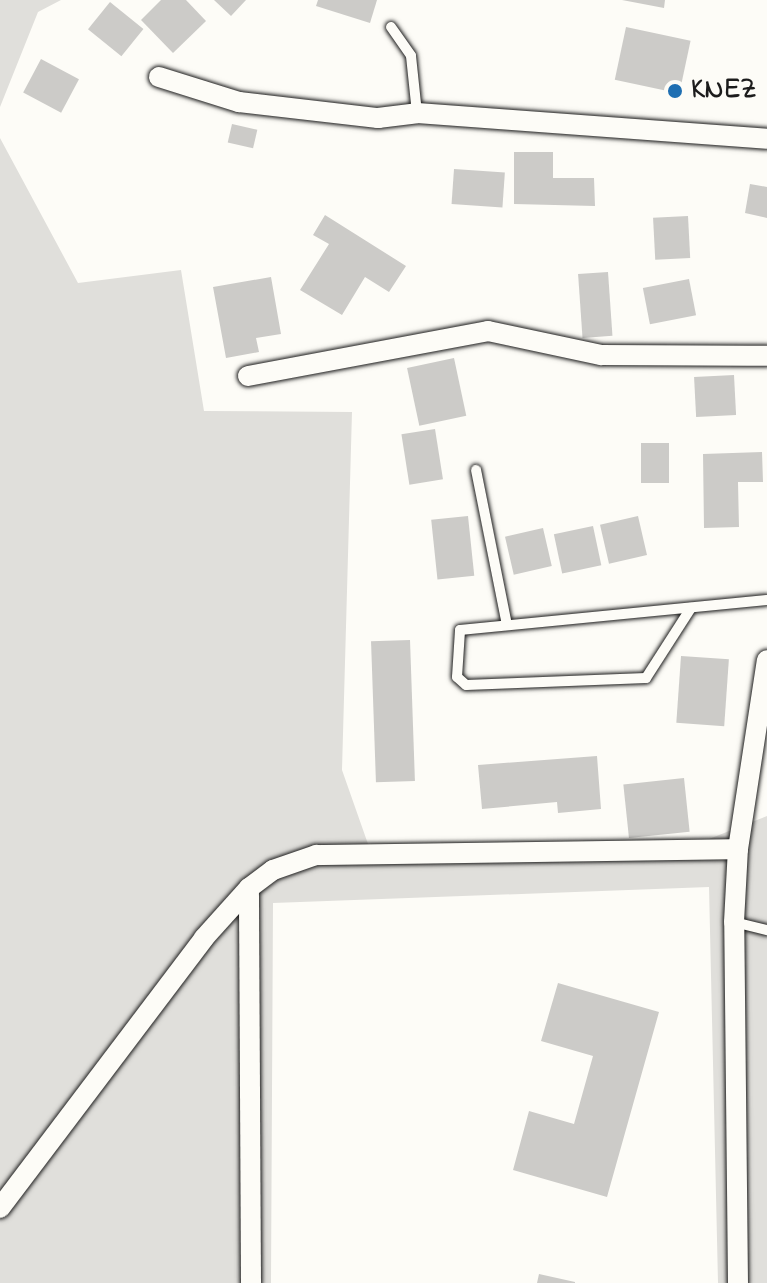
<!DOCTYPE html>
<style>
body{margin:0}
#map{position:relative;width:767px;height:1283px;overflow:hidden;background:#fdfcf7;font-family:"Indie Flower",sans-serif}
div>[style]{position:absolute}
.green>*{inset:0;background:#e0dfdb}
.building>*{inset:0;background:#cccbc8;transform-origin:0 0}
.roads{filter:drop-shadow(0 0 2px #1c1c1c) drop-shadow(0 0 2px #1c1c1c)}
.lane>*{height:10px;margin:-5px;padding:0 5px;transform-origin:5px;border-radius:5px;background:#fdfcf7}
.street>*{height:20px;margin:-10px;padding:0 10px;transform-origin:10px;border-radius:10px;background:#fdfcf7}
.dots>*{width:22px;height:22px;translate:-50% -50%;box-sizing:border-box;border:4px solid #fdfcf7;border-radius:50%}
span{translate:-50% -50%;white-space:nowrap;text-align:center;line-height:1.15;-webkit-text-stroke:6px #fdfcf7;paint-order:stroke}
.poi-label{font-size:28px;color:#1c1c1c;font-weight:700}
.left{translate:0 -50%;text-align:left}
</style>
<div id="map">
<div class="green">
<i style="clip-path:polygon(0 0,61px 0,38px 12px,0 107px)"></i>
<i style="clip-path:polygon(0 138px,78px 283px,181px 270px,204px 411px,352px 412px,342px 770px,368px 844px,709px 839px,767px 816px,767px 1283px,718px 1283px,709px 887px,273px 903px,271px 1283px,0 1283px)"></i>
</div>
<div class="building">
<i style="clip-path:polygon(161px 0,186px 0,206px 21px,173px 53px,141px 20px)"></i>
<i style="clip-path:polygon(214px 0,246px 0,231px 16px)"></i>
<i style="clip-path:polygon(318px 0,377px 0,370px 23px,316px 6px)"></i>
<i style="clip-path:polygon(622px 0,665px 0,664px 8px)"></i>
<i style="left:110px;top:2px;width:43px;height:35px;rotate:39deg"></i>
<i style="left:626px;top:27px;width:66px;height:54px;rotate:12deg"></i>
<i style="left:41px;top:59px;width:43px;height:38px;rotate:28deg"></i>
<i style="left:232px;top:124px;width:26px;height:19px;rotate:13deg"></i>
<i style="clip-path:polygon(514px 152px,553px 152px,553px 178px,594px 178px,595px 206px,514px 204px)"></i>
<i style="left:454px;top:169px;width:51px;height:35px;rotate:4deg"></i>
<i style="clip-path:polygon(750px 184px,767px 187px,767px 218px,745px 213px)"></i>
<i style="clip-path:polygon(325px 215px,406px 266px,389px 292px,365px 277px,342px 315px,300px 290px,329px 244px,313px 235px)"></i>
<i style="left:688px;top:216px;width:42px;height:35px;rotate:87deg"></i>
<i style="left:608px;top:272px;width:64px;height:30px;rotate:86deg"></i>
<i style="clip-path:polygon(271px 277px,281px 334px,256px 338px,259px 352px,226px 358px,213px 287px)"></i>
<i style="left:689px;top:279px;width:37px;height:47px;rotate:79deg"></i>
<i style="left:454px;top:358px;width:59px;height:48px;rotate:78deg"></i>
<i style="left:734px;top:375px;width:40px;height:40px;rotate:87deg"></i>
<i style="left:435px;top:429px;width:51px;height:34px;rotate:81deg"></i>
<i style="left:641px;top:443px;width:28px;height:40px"></i>
<i style="clip-path:polygon(762px 452px,763px 482px,738px 482px,739px 527px,704px 528px,703px 454px)"></i>
<i style="left:468px;top:516px;width:60px;height:37px;rotate:84deg"></i>
<i style="left:638px;top:516px;width:40px;height:39px;rotate:77deg"></i>
<i style="left:593px;top:526px;width:40px;height:40px;rotate:78deg"></i>
<i style="left:543px;top:528px;width:39px;height:39px;rotate:77deg"></i>
<i style="left:410px;top:640px;width:141px;height:39px;rotate:88deg"></i>
<i style="left:681px;top:656px;width:48px;height:67px;rotate:4deg"></i>
<i style="clip-path:polygon(597px 756px,601px 809px,558px 813px,557px 802px,482px 809px,478px 765px)"></i>
<i style="left:684px;top:778px;width:54px;height:61px;rotate:84deg"></i>
<i style="clip-path:polygon(558px 983px,659px 1012px,607px 1197px,513px 1170px,529px 1111px,574px 1124px,593px 1056px,541px 1041px)"></i>
<i style="clip-path:polygon(539px 1274px,575px 1282px,575px 1283px,537px 1283px)"></i>
</div>
<div class="roads">
<div class="lane">
<i style="left:391px;top:27px;width:35px;rotate:55deg"></i>
<i style="left:411px;top:56px;width:57px;rotate:84deg"></i>
<i style="left:476px;top:470px;width:158px;rotate:78.7deg"></i>
<i style="left:691px;top:608px;width:83px;rotate:122.7deg"></i>
<i style="left:646px;top:678px;width:180px;rotate:177.8deg"></i>
<i style="left:466px;top:685px;width:12px;rotate:-138deg"></i>
<i style="left:457px;top:677px;width:47px;rotate:-86.3deg"></i>
<i style="left:460px;top:630px;width:308px;rotate:-5.6deg"></i>
<i style="left:734px;top:922px;width:34px;rotate:14deg"></i>
</div>
<div class="street">
<i style="left:159px;top:77px;width:84px;rotate:17.4deg"></i>
<i style="left:239px;top:102px;width:140px;rotate:6.6deg"></i>
<i style="left:378px;top:118px;width:39px;rotate:-7deg"></i>
<i style="left:417px;top:113px;width:351px;rotate:4.2deg"></i>
<i style="left:248px;top:376px;width:244px;rotate:-10.6deg"></i>
<i style="left:488px;top:331px;width:116px;rotate:12deg"></i>
<i style="left:601px;top:355px;width:166px;rotate:0.3deg"></i>
<i style="left:0;top:1208px;width:338px;rotate:-52.9deg"></i>
<i style="left:204px;top:938px;width:67px;rotate:-48deg"></i>
<i style="left:251px;top:1283px;width:395px;rotate:-90.3deg"></i>
<i style="left:249px;top:888px;width:30px;rotate:-37deg"></i>
<i style="left:273px;top:870px;width:46px;rotate:-19.2deg"></i>
<i style="left:316px;top:855px;width:422px;rotate:-0.8deg"></i>
<i style="left:738px;top:1283px;width:361px;rotate:-90.6deg"></i>
<i style="left:734px;top:922px;width:73px;rotate:-86.9deg"></i>
<i style="left:738px;top:849px;width:191px;rotate:-81.3deg"></i>
</div>
</div>
<div class="dots">
<i style="left:675px;top:91px;background:#1f6fb2"></i>
</div>
<div class="poi-label">
<span class="left" style="left:691px;top:91px">KNEZ</span>
</div>
</div>
